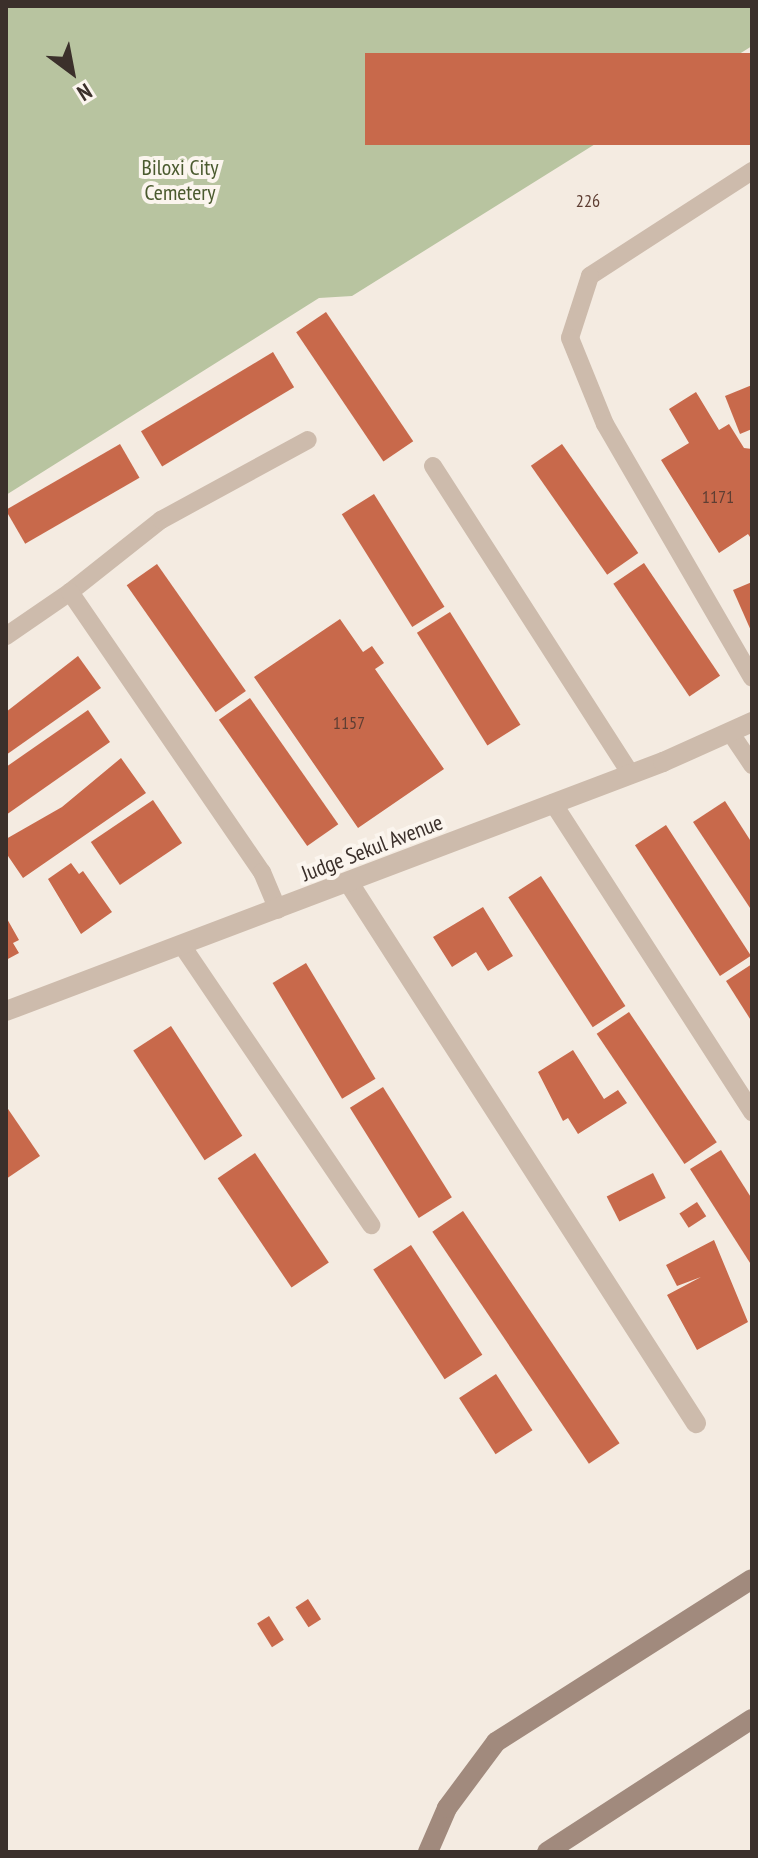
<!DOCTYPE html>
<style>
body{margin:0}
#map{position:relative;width:758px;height:1858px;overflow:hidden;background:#f4ebe1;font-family:"PT Sans Narrow",sans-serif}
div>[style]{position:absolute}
.green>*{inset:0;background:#b8c4a0}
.building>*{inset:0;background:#c8694b;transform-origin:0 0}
.service>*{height:18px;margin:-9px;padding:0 9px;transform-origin:9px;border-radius:9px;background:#cdbbac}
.minor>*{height:20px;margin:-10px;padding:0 10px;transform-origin:10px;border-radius:10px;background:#cdbbac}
.tertiary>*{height:20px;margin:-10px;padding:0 10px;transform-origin:10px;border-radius:10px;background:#cdbbac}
.secondary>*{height:20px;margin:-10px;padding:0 10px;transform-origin:10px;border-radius:10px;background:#a18a7d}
span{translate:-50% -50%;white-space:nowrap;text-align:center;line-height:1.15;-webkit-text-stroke:8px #fbf5ee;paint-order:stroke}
.number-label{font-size:18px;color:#5e3e33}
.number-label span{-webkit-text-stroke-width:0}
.park-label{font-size:22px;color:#4a5a2e}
.street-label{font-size:22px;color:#3b302b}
.frame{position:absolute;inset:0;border:8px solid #3b302b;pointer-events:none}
.north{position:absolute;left:32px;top:32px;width:80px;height:80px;-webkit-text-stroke:6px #fbf5ee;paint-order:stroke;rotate:148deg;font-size:22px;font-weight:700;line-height:32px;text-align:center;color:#3b302b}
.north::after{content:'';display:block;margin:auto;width:28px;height:36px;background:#3b302b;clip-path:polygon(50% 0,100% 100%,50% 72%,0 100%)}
</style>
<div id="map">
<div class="green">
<i style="clip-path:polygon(6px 6px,752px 6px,752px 46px,352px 296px,319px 298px,6px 495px)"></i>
</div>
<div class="building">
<i style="left:752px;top:53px;width:92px;height:387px;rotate:90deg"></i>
<i style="left:326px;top:312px;width:156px;height:36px;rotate:56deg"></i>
<i style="left:273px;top:352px;width:41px;height:154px;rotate:59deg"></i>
<i style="clip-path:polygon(752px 385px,752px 429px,740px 434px,725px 396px)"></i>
<i style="clip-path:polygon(696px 392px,719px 430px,729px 424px,744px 448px,752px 449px,752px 540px,748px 534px,719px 553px,661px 460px,689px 443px,669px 409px)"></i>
<i style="left:120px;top:444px;width:39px;height:132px;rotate:60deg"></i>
<i style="left:562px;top:444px;width:133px;height:38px;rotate:55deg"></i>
<i style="left:374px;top:494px;width:133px;height:38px;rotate:58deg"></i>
<i style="left:644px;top:563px;width:136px;height:37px;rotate:56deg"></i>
<i style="left:157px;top:564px;width:155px;height:37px;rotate:55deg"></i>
<i style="clip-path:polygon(752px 582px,752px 633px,733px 590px)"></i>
<i style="left:450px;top:612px;width:133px;height:39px;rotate:58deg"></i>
<i style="clip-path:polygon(340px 619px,363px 652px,372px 646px,384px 663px,375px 669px,444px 769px,358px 828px,254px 677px)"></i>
<i style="clip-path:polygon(78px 656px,101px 688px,6px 755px,6px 712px)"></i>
<i style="left:250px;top:698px;width:154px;height:38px;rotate:55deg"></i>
<i style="clip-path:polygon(88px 710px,110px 742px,6px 815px,6px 767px)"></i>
<i style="clip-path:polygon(121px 758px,146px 793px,23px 878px,6px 853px,6px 839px,62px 807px)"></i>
<i style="left:153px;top:800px;width:52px;height:75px;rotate:56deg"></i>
<i style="clip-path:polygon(725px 801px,752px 843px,752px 911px,693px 822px)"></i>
<i style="left:666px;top:825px;width:156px;height:37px;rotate:57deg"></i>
<i style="clip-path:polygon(71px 863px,79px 874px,83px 871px,112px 912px,81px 934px,48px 879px)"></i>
<i style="left:541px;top:876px;width:155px;height:39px;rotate:57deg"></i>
<i style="clip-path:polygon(483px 907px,513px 956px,488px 971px,476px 952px,452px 967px,433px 937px)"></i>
<i style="clip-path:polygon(6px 917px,19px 940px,13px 943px,19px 953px,6px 960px)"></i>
<i style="left:306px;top:963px;width:135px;height:39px;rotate:59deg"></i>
<i style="clip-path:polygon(752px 964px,752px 1022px,726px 981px)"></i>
<i style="left:629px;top:1012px;width:157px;height:39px;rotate:56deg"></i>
<i style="left:171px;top:1026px;width:131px;height:45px;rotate:57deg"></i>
<i style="clip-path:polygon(573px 1050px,604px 1099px,618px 1090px,627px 1103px,578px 1134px,568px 1118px,563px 1121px,538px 1072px)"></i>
<i style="left:383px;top:1087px;width:130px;height:39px;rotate:58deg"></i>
<i style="clip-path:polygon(6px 1106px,40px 1156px,6px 1179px)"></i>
<i style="clip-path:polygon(721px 1150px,752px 1199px,752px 1266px,690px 1169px)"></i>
<i style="left:255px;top:1153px;width:132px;height:45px;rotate:56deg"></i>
<i style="left:653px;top:1173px;width:28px;height:52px;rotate:63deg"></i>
<i style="left:697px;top:1202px;width:17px;height:21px;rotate:57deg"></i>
<i style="left:463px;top:1211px;width:280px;height:37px;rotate:56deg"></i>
<i style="clip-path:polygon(714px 1240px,748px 1322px,697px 1350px,667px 1295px,701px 1277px,677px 1286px,666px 1265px)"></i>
<i style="left:411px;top:1245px;width:131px;height:45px;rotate:57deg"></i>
<i style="left:496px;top:1374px;width:67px;height:44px;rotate:57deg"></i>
<i style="left:308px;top:1599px;width:24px;height:15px;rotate:57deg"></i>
<i style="left:269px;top:1616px;width:28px;height:14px;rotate:58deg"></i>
</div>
<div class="service">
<i style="left:752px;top:171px;width:193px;rotate:147.1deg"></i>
<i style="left:590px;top:276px;width:65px;rotate:107.9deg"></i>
<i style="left:570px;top:338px;width:93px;rotate:67.9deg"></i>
<i style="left:605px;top:424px;width:293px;rotate:59.9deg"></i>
<i style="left:433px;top:466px;width:366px;rotate:57.3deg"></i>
<i style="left:70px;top:592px;width:116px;rotate:-38.4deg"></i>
<i style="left:161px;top:520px;width:167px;rotate:-28.6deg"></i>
<i style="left:6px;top:636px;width:78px;rotate:-34.5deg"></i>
<i style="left:70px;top:592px;width:340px;rotate:55.6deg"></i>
<i style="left:262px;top:872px;width:41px;rotate:67.2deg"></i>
<i style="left:730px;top:732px;width:40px;rotate:56deg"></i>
<i style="left:553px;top:803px;width:368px;rotate:57.2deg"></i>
<i style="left:183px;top:947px;width:336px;rotate:55.9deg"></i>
</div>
<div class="minor">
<i style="left:349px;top:883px;width:642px;rotate:57.28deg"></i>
</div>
<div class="tertiary">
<i style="left:6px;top:1011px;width:703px;rotate:-20.76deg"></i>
<i style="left:663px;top:762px;width:98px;rotate:-24.2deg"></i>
</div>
<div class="secondary">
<i style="left:428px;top:1852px;width:48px;rotate:-66.6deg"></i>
<i style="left:447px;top:1808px;width:82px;rotate:-53.4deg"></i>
<i style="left:496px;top:1742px;width:303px;rotate:-32.5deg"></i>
<i style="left:547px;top:1852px;width:244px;rotate:-33deg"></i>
</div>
<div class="number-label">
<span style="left:588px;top:201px">226</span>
<span style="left:718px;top:497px">1171</span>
<span style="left:349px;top:723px">1157</span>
</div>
<div class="park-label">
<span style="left:180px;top:180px">Biloxi City<br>Cemetery</span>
</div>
<div class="street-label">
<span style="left:372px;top:848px;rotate:-21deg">Judge Sekul Avenue</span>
</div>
<div class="frame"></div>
<div class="north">N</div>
</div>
